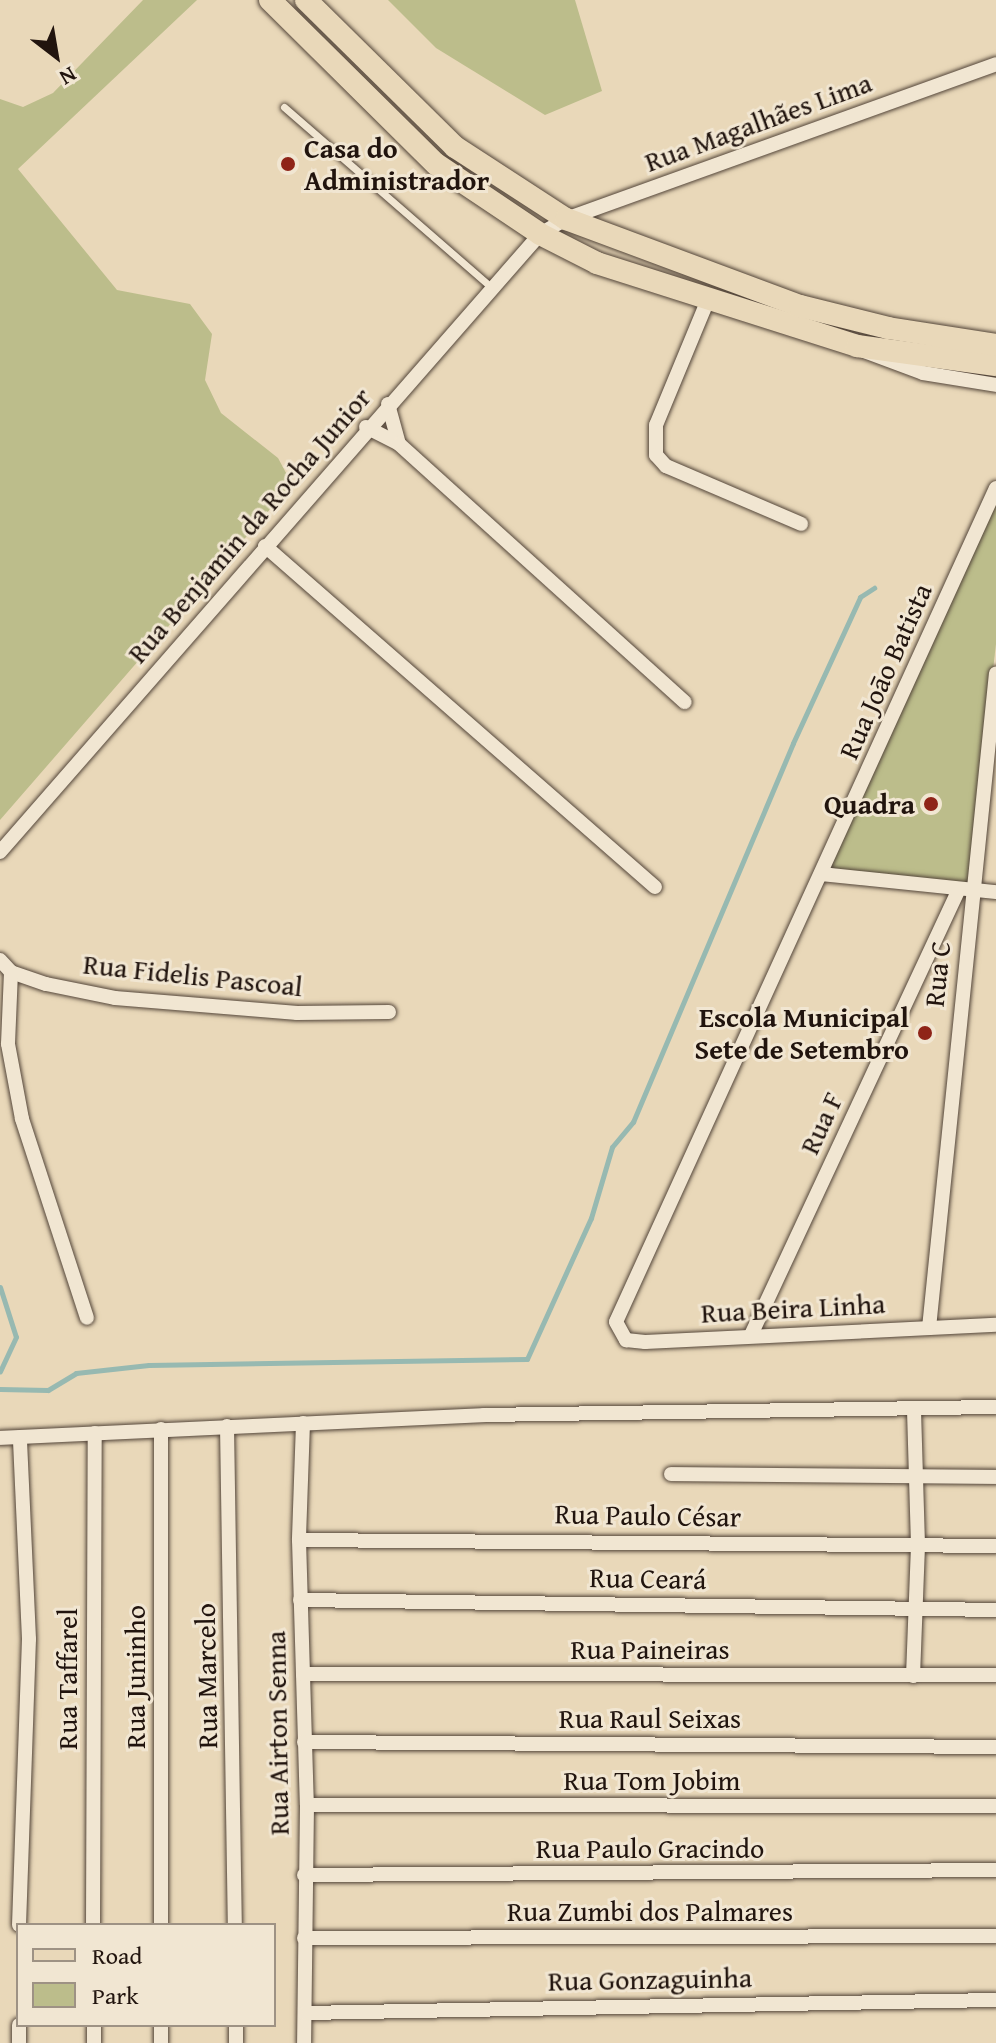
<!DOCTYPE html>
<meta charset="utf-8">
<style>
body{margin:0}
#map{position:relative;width:996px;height:2043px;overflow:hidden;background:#e9d8b9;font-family:"Gentium Book Plus",serif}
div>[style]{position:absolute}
.green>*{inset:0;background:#bcbd8b}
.stream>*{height:5px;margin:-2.5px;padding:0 2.5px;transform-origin:2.5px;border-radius:2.5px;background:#97b9b1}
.roads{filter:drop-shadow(0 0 2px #534539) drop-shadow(0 0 2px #534539)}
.service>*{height:7px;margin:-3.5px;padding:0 3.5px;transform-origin:3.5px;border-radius:3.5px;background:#f1e6d2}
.minor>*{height:14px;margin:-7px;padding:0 7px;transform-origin:7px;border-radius:7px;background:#f1e6d2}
.primary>*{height:22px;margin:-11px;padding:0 11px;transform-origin:11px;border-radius:11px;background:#e9d8b9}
.dots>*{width:22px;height:22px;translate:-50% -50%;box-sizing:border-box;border:4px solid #f1e6d2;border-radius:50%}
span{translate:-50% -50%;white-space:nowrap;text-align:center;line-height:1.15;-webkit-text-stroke:6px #f1e6d2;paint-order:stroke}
.street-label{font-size:28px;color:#21140e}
.poi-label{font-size:28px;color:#21140e;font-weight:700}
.left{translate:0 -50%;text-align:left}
.right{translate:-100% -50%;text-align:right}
.legend{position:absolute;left:16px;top:1923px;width:260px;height:104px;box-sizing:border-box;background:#f1e6d2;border:2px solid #9e9284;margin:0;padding:10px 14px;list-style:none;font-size:24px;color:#21140e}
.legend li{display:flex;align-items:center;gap:16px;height:40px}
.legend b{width:40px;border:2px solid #9e9284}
.north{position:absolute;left:16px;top:16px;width:80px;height:80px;-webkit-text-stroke:6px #f1e6d2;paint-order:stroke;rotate:149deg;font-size:22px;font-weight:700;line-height:32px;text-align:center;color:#21140e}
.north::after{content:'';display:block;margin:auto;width:28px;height:36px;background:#21140e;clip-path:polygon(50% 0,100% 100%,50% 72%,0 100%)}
</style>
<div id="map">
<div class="green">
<i style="clip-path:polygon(143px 0,197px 0,18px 169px,117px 290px,190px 304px,212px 334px,205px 380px,221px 413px,278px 458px,292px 484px,0 820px,0 99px,23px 107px,53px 93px)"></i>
<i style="clip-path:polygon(388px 0,575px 0,602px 91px,545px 115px,436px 48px)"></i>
<i style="clip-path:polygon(996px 496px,996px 644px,968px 885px,823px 872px)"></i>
</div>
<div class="stream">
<i style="left:0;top:1287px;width:52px;rotate:72.3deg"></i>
<i style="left:16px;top:1337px;width:38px;rotate:115deg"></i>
<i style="left:0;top:1389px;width:48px;rotate:1.2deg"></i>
<i style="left:48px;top:1390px;width:33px;rotate:-31deg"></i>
<i style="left:76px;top:1373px;width:73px;rotate:-6.3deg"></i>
<i style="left:149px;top:1365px;width:378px;rotate:-0.9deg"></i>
<i style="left:527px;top:1359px;width:155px;rotate:-65.6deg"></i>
<i style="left:591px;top:1218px;width:74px;rotate:-73.5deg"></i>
<i style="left:612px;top:1147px;width:33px;rotate:-50deg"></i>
<i style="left:633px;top:1122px;width:411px;rotate:-67.1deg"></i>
<i style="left:793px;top:743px;width:161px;rotate:-65.3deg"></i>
<i style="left:860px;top:597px;width:17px;rotate:-33deg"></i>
</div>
<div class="roads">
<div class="service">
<i style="left:284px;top:107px;width:276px;rotate:41deg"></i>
</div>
<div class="minor">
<i style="left:707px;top:302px;width:133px;rotate:112.5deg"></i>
<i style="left:656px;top:425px;width:30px;rotate:90deg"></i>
<i style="left:656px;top:455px;width:15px;rotate:48deg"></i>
<i style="left:666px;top:466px;width:147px;rotate:23.2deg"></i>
<i style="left:864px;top:351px;width:63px;rotate:20.4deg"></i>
<i style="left:923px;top:373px;width:74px;rotate:9.3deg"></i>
<i style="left:388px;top:404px;width:41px;rotate:74.6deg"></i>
<i style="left:366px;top:427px;width:37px;rotate:27deg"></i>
<i style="left:399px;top:444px;width:385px;rotate:42.1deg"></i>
<i style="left:996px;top:488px;width:916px;rotate:114.5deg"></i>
<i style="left:616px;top:1322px;width:21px;rotate:61deg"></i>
<i style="left:626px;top:1340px;width:19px;rotate:6deg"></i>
<i style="left:645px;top:1342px;width:351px;rotate:-2.8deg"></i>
<i style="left:265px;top:546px;width:518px;rotate:41.17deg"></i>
<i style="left:0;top:852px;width:821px;rotate:-48.85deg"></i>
<i style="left:540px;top:234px;width:30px;rotate:-30deg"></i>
<i style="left:566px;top:219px;width:457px;rotate:-19.8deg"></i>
<i style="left:821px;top:874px;width:176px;rotate:5.9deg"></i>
<i style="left:0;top:960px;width:16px;rotate:47deg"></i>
<i style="left:11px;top:972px;width:37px;rotate:19deg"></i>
<i style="left:46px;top:984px;width:70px;rotate:11.5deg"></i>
<i style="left:115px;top:998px;width:183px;rotate:4.7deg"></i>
<i style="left:297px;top:1013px;width:92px;rotate:-0.6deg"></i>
<i style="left:11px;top:972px;width:72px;rotate:92.4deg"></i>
<i style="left:8px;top:1044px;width:76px;rotate:79.4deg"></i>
<i style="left:22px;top:1119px;width:209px;rotate:71.9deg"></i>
<i style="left:929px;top:1328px;width:658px;rotate:-84.16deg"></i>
<i style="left:751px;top:1335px;width:492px;rotate:-65deg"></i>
<i style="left:303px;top:1423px;width:117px;rotate:92deg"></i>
<i style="left:299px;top:1540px;width:265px;rotate:88.3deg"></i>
<i style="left:307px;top:1805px;width:238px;rotate:90.7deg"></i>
<i style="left:227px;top:1426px;width:499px;rotate:89.1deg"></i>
<i style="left:161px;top:1429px;width:496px;rotate:90deg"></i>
<i style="left:0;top:1438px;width:485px;rotate:-2.7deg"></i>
<i style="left:484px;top:1415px;width:512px;rotate:-0.9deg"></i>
<i style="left:671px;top:1474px;width:325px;rotate:0.5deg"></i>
<i style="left:299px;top:1540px;width:697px;rotate:0.49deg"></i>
<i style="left:300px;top:1600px;width:696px;rotate:0.82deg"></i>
<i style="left:303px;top:1674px;width:693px;rotate:0.08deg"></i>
<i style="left:913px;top:1676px;width:131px;rotate:-87.8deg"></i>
<i style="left:918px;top:1545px;width:137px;rotate:-91.7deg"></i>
<i style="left:304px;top:1742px;width:692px;rotate:0.41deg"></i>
<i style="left:307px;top:1805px;width:689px;rotate:0.08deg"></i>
<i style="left:304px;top:1875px;width:692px;rotate:-0.41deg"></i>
<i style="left:19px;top:1925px;width:286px;rotate:-88deg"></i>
<i style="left:29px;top:1639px;width:202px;rotate:-92.6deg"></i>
<i style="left:93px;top:1925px;width:492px;rotate:-89.8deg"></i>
<i style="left:304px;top:1938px;width:692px;rotate:-0.17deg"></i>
<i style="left:305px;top:2013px;width:691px;rotate:-1.08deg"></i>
<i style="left:94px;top:2025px;width:18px;rotate:90deg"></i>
<i style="left:236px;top:2025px;width:18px;rotate:90deg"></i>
<i style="left:19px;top:2043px;width:18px;rotate:-90deg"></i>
<i style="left:161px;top:2043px;width:18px;rotate:-90deg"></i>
</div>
<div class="primary">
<i style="left:270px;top:0;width:233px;rotate:44.7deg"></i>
<i style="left:436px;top:164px;width:125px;rotate:33.9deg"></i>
<i style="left:540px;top:234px;width:64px;rotate:27deg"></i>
<i style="left:597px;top:263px;width:273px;rotate:17.7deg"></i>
<i style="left:857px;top:346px;width:140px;rotate:7.8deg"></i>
<i style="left:306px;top:0;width:209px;rotate:44.6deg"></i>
<i style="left:455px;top:147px;width:132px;rotate:33deg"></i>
<i style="left:566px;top:219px;width:250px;rotate:20.4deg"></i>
<i style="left:800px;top:306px;width:91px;rotate:14deg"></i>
<i style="left:888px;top:328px;width:109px;rotate:8.9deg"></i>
</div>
</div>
<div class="dots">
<i style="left:288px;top:164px;background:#8f2418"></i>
<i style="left:931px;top:804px;background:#8f2418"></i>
<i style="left:925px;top:1033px;background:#8f2418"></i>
</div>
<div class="street-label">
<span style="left:758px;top:122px;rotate:-20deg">Rua Magalhães Lima</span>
<span style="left:249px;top:525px;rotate:-49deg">Rua Benjamin da Rocha Junior</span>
<span style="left:885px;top:671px;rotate:-66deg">Rua Joāo Batista</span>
<span style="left:937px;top:974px;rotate:-84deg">Rua C</span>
<span style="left:193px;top:975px;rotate:6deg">Rua Fidelis Pascoal</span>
<span style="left:821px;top:1123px;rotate:-65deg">Rua F</span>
<span style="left:793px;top:1308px;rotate:-3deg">Rua Beira Linha</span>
<span style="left:648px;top:1515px;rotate:1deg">Rua Paulo César</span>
<span style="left:648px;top:1578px;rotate:1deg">Rua Ceará</span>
<span style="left:650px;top:1649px">Rua Paineiras</span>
<span style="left:206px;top:1676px;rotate:-91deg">Rua Marcelo</span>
<span style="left:135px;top:1677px;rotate:-90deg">Rua Juninho</span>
<span style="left:67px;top:1679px;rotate:-90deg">Rua Taffarel</span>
<span style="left:650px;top:1718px">Rua Raul Seixas</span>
<span style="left:277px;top:1733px;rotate:-91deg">Rua Airton Senna</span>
<span style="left:652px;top:1780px">Rua Tom Jobim</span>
<span style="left:650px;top:1848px">Rua Paulo Gracindo</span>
<span style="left:650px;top:1911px">Rua Zumbi dos Palmares</span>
<span style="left:650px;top:1979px;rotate:-1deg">Rua Gonzaguinha</span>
</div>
<div class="poi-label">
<span class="left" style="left:304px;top:164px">Casa do<br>Administrador</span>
<span class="right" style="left:915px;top:804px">Quadra</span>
<span class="right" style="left:909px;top:1033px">Escola Municipal<br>Sete de Setembro</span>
</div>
<ul class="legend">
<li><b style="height:10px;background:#e9d8b9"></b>Road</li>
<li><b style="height:22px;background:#bcbd8b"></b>Park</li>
</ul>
<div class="north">N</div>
</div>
